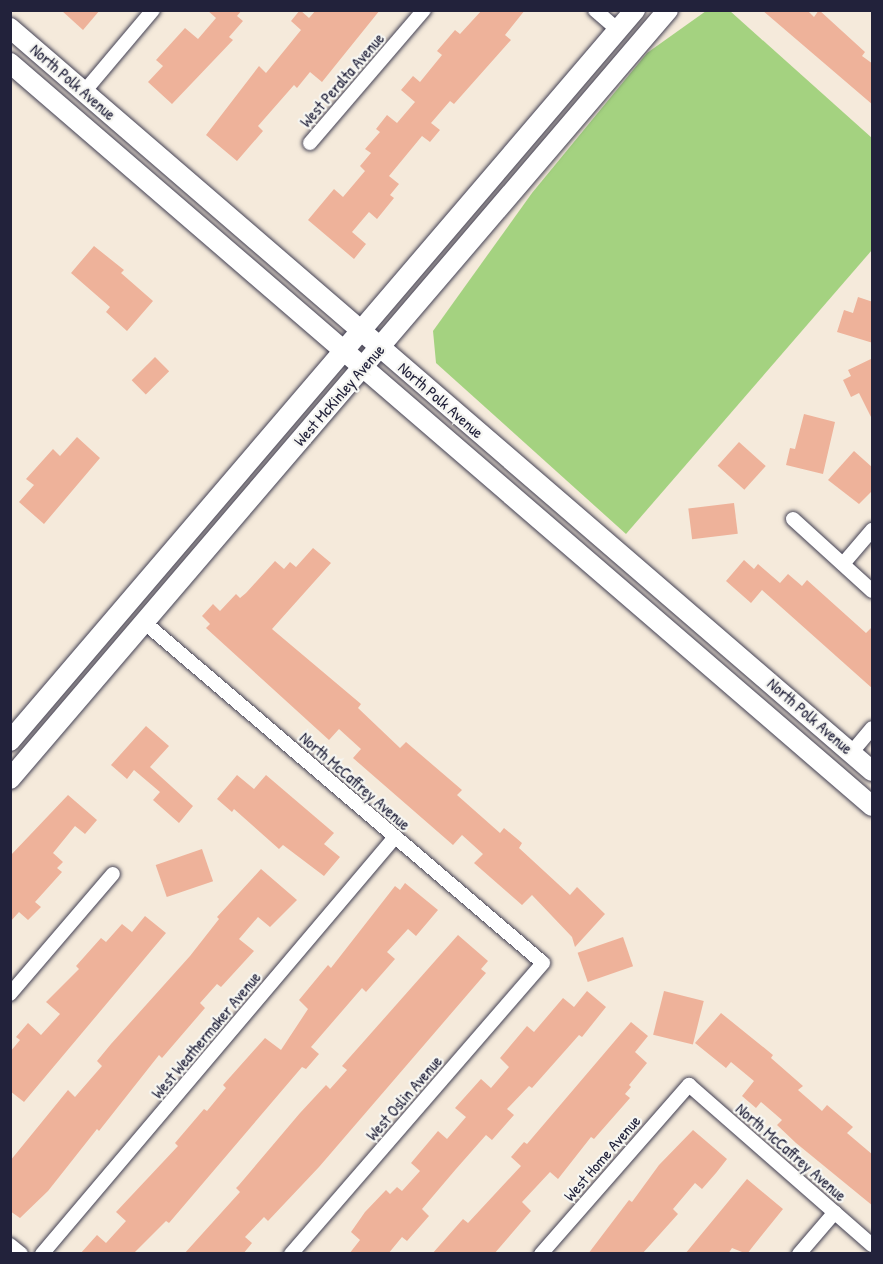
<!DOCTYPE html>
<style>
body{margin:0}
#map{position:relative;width:883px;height:1264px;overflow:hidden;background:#f5eadb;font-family:"Patrick Hand",sans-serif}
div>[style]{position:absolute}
.green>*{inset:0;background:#a4d280}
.building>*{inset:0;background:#eeb29a;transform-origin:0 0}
.roads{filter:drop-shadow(0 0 2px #424053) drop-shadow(0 0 2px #424053)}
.street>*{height:14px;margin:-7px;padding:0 7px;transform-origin:7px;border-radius:7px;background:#fff}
.secondary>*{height:20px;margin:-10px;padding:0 10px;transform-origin:10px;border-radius:10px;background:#fff}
span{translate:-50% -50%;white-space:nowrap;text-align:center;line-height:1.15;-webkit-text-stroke:4.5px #f6f6f2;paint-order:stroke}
.street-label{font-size:16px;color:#22223b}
.frame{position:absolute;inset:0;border:12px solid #22223b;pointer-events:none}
</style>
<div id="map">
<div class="green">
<i style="clip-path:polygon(706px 11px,730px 11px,872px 138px,872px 250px,626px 534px,436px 363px,433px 331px,532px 193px,647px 53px)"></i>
</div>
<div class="building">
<i style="clip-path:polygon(61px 10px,100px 10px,83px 30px)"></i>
<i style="clip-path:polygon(207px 10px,242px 10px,237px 16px,243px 21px,229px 37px,233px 40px,172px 104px,148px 82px,163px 66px,156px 60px,185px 28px,198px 39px,216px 18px)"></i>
<i style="clip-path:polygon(300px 10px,309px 18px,316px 10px,380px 10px,322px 82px,310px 72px,297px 88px,294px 85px,258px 126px,263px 131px,237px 161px,206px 135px,259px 66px,266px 73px,301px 30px,291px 21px)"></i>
<i style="clip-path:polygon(482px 10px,525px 10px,505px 35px,511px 40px,454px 104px,450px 101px,431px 123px,440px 130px,430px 142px,422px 136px,389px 176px,399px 184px,390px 195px,394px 198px,377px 219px,369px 212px,352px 232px,366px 244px,354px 259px,308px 220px,334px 189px,343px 197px,365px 171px,360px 166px,371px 153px,365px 149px,380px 132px,376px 129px,387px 115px,397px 123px,415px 102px,401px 90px,413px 76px,420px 82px,442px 55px,437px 51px,455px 30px,460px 34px)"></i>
<i style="clip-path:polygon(762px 10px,807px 10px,814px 17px,819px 10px,865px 52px,862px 56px,873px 64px,873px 105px)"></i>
<i style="clip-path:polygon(94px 246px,124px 270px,121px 273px,153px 301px,127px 331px,106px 312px,110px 307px,71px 273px)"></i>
<i style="clip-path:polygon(858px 297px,873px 302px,873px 343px,837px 332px,844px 310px,853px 313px)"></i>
<i style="left:155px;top:357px;width:20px;height:33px;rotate:45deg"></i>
<i style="clip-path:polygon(873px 358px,873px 421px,859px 393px,851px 397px,843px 380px,851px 376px,848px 370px)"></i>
<i style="clip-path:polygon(804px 414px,835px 422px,823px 474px,786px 465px,790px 448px,795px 449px)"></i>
<i style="clip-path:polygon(77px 437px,100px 458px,44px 524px,19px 502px,34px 485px,26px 479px,53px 449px,60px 456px)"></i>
<i style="left:739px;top:442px;width:36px;height:32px;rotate:42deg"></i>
<i style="clip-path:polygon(854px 451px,873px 468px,873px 490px,859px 504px,828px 480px)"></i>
<i style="left:734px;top:503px;width:31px;height:46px;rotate:83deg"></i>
<i style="clip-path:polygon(313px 548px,331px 563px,272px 629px,361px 704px,358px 708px,400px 748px,406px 742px,462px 790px,457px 795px,500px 833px,504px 828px,522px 843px,519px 848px,570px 895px,577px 887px,605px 914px,575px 947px,572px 937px,532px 895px,522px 905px,474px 863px,483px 854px,462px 835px,453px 845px,353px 758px,361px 749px,339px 729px,329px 740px,206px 628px,210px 624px,202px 616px,213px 604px,220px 611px,236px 594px,240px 598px,246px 593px,275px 561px,284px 569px,290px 562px,296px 567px)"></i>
<i style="clip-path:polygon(744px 560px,754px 569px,758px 564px,780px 583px,788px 574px,802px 586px,807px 580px,866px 633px,873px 626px,873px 689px,762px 590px,751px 603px,726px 581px)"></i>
<i style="clip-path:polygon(146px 726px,169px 746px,150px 767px,193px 806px,179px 823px,153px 800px,160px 792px,134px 770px,127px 779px,111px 765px)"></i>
<i style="clip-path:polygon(237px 775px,254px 789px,266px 775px,334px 833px,324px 844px,340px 857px,324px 876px,283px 845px,279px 849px,234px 809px,232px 812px,217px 799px)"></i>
<i style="clip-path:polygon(68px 795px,97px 820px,85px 834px,75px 826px,53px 853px,63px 862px,57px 868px,62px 872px,35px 902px,41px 907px,28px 920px,19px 912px,10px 922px,10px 856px)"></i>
<i style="left:202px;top:849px;width:34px;height:49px;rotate:71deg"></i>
<i style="clip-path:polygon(261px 869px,297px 900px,270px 927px,258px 917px,239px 939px,254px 951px,221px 987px,217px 984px,200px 1003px,205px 1008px,162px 1058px,159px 1055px,99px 1131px,97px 1129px,48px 1191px,20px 1218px,10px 1211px,10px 1161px,68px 1090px,75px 1097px,88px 1082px,102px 1066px,97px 1061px,111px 1044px,190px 956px,219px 919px,217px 917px)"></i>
<i style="clip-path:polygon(405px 883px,438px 910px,416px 936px,408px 929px,387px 952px,395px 959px,366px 992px,362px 988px,311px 1047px,319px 1054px,306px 1069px,302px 1067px,169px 1223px,166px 1221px,133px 1254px,80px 1254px,97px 1235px,106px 1243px,126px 1221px,116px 1212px,178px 1146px,175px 1143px,204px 1109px,207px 1111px,226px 1088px,223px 1085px,265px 1038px,281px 1050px,308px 1009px,299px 1000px,328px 965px,331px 968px,395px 886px,400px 890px)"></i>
<i style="clip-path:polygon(145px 916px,166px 933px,24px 1102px,10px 1091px,10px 1052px,20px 1040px,16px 1037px,28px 1023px,41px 1035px,60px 1014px,46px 1002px,79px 969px,76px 966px,101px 938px,106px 942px,122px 924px,132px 932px)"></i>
<i style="clip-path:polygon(458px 935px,488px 961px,481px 969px,486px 973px,319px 1167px,268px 1221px,264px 1217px,245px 1237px,252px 1243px,243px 1254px,184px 1254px,240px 1192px,236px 1188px,239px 1185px,300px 1113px,326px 1085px,330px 1089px,347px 1070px,342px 1066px)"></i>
<i style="left:623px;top:937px;width:31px;height:48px;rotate:71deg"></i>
<i style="clip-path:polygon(587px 991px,606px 1007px,582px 1037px,579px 1035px,532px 1088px,529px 1086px,507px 1109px,514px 1115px,492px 1140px,486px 1135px,456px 1169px,422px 1209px,429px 1216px,407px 1241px,402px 1237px,388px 1254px,349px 1254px,360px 1240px,351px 1232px,365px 1212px,386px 1190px,390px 1194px,397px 1187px,402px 1191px,420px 1171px,411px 1163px,438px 1131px,447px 1139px,466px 1117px,455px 1108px,481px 1079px,491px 1088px,509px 1067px,500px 1058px,527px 1026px,534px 1032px,563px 998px,574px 1007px)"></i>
<i style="left:664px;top:991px;width:41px;height:45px;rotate:14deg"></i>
<i style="clip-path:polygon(721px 1013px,773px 1055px,771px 1058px,803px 1086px,798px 1090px,822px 1111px,827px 1105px,853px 1127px,847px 1133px,873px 1155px,873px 1206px,796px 1143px,777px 1125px,782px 1120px,761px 1102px,756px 1108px,742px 1096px,754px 1081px,731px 1062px,726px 1068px,695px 1043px)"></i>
<i style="clip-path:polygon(631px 1022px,648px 1036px,635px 1052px,647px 1063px,629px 1085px,631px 1087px,625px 1094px,630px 1098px,594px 1139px,591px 1137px,558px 1179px,550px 1172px,522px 1202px,531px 1211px,494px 1254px,432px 1254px,463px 1219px,468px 1223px,521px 1166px,511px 1157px,524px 1142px,527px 1144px)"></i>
<i style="clip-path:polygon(693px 1130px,727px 1159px,716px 1173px,702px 1189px,695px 1183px,673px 1209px,678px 1214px,642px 1254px,588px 1254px,629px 1200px,632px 1202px,659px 1165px)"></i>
<i style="clip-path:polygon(747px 1179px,783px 1209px,754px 1245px,747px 1254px,732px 1248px,728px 1254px,685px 1254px)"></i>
</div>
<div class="roads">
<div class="street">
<i style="left:595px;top:10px;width:30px;rotate:41deg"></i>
<i style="left:84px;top:92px;width:107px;rotate:-49.9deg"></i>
<i style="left:310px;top:143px;width:175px;rotate:-49.4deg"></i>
<i style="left:793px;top:519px;width:107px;rotate:42.3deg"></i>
<i style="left:843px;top:564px;width:45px;rotate:-49.5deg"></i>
<i style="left:145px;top:623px;width:523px;rotate:40.51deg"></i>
<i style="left:543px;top:963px;width:385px;rotate:130.9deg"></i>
<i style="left:852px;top:752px;width:31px;rotate:-50deg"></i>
<i style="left:10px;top:994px;width:158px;rotate:-49.4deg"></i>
<i style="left:10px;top:1245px;width:14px;rotate:39deg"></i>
<i style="left:42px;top:1254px;width:546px;rotate:-49.75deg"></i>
<i style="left:541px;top:1254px;width:225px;rotate:-48.8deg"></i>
<i style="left:689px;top:1085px;width:243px;rotate:41.2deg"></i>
<i style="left:799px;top:1254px;width:55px;rotate:-49.4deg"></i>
</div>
<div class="secondary">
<i style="left:10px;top:28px;width:1138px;rotate:40.76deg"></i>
<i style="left:10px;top:63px;width:1138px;rotate:40.76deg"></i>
<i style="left:10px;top:741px;width:962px;rotate:-49.47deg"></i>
<i style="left:10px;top:779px;width:1012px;rotate:-49.45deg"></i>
</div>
</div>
<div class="street-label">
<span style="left:342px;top:80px;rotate:-49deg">West Peralta Avenue</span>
<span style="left:73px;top:82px;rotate:41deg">North Polk Avenue</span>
<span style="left:339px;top:395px;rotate:-49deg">West McKinley Avenue</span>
<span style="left:441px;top:400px;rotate:41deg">North Polk Avenue</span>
<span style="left:810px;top:716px;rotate:41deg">North Polk Avenue</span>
<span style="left:355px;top:781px;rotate:41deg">North McCaffrey Avenue</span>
<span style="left:206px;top:1035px;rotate:-50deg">West Weathermaker Avenue</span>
<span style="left:404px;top:1098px;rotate:-49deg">West Oslin Avenue</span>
<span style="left:791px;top:1152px;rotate:41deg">North McCaffrey Avenue</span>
<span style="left:602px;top:1158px;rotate:-49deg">West Home Avenue</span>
</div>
<div class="frame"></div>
</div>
